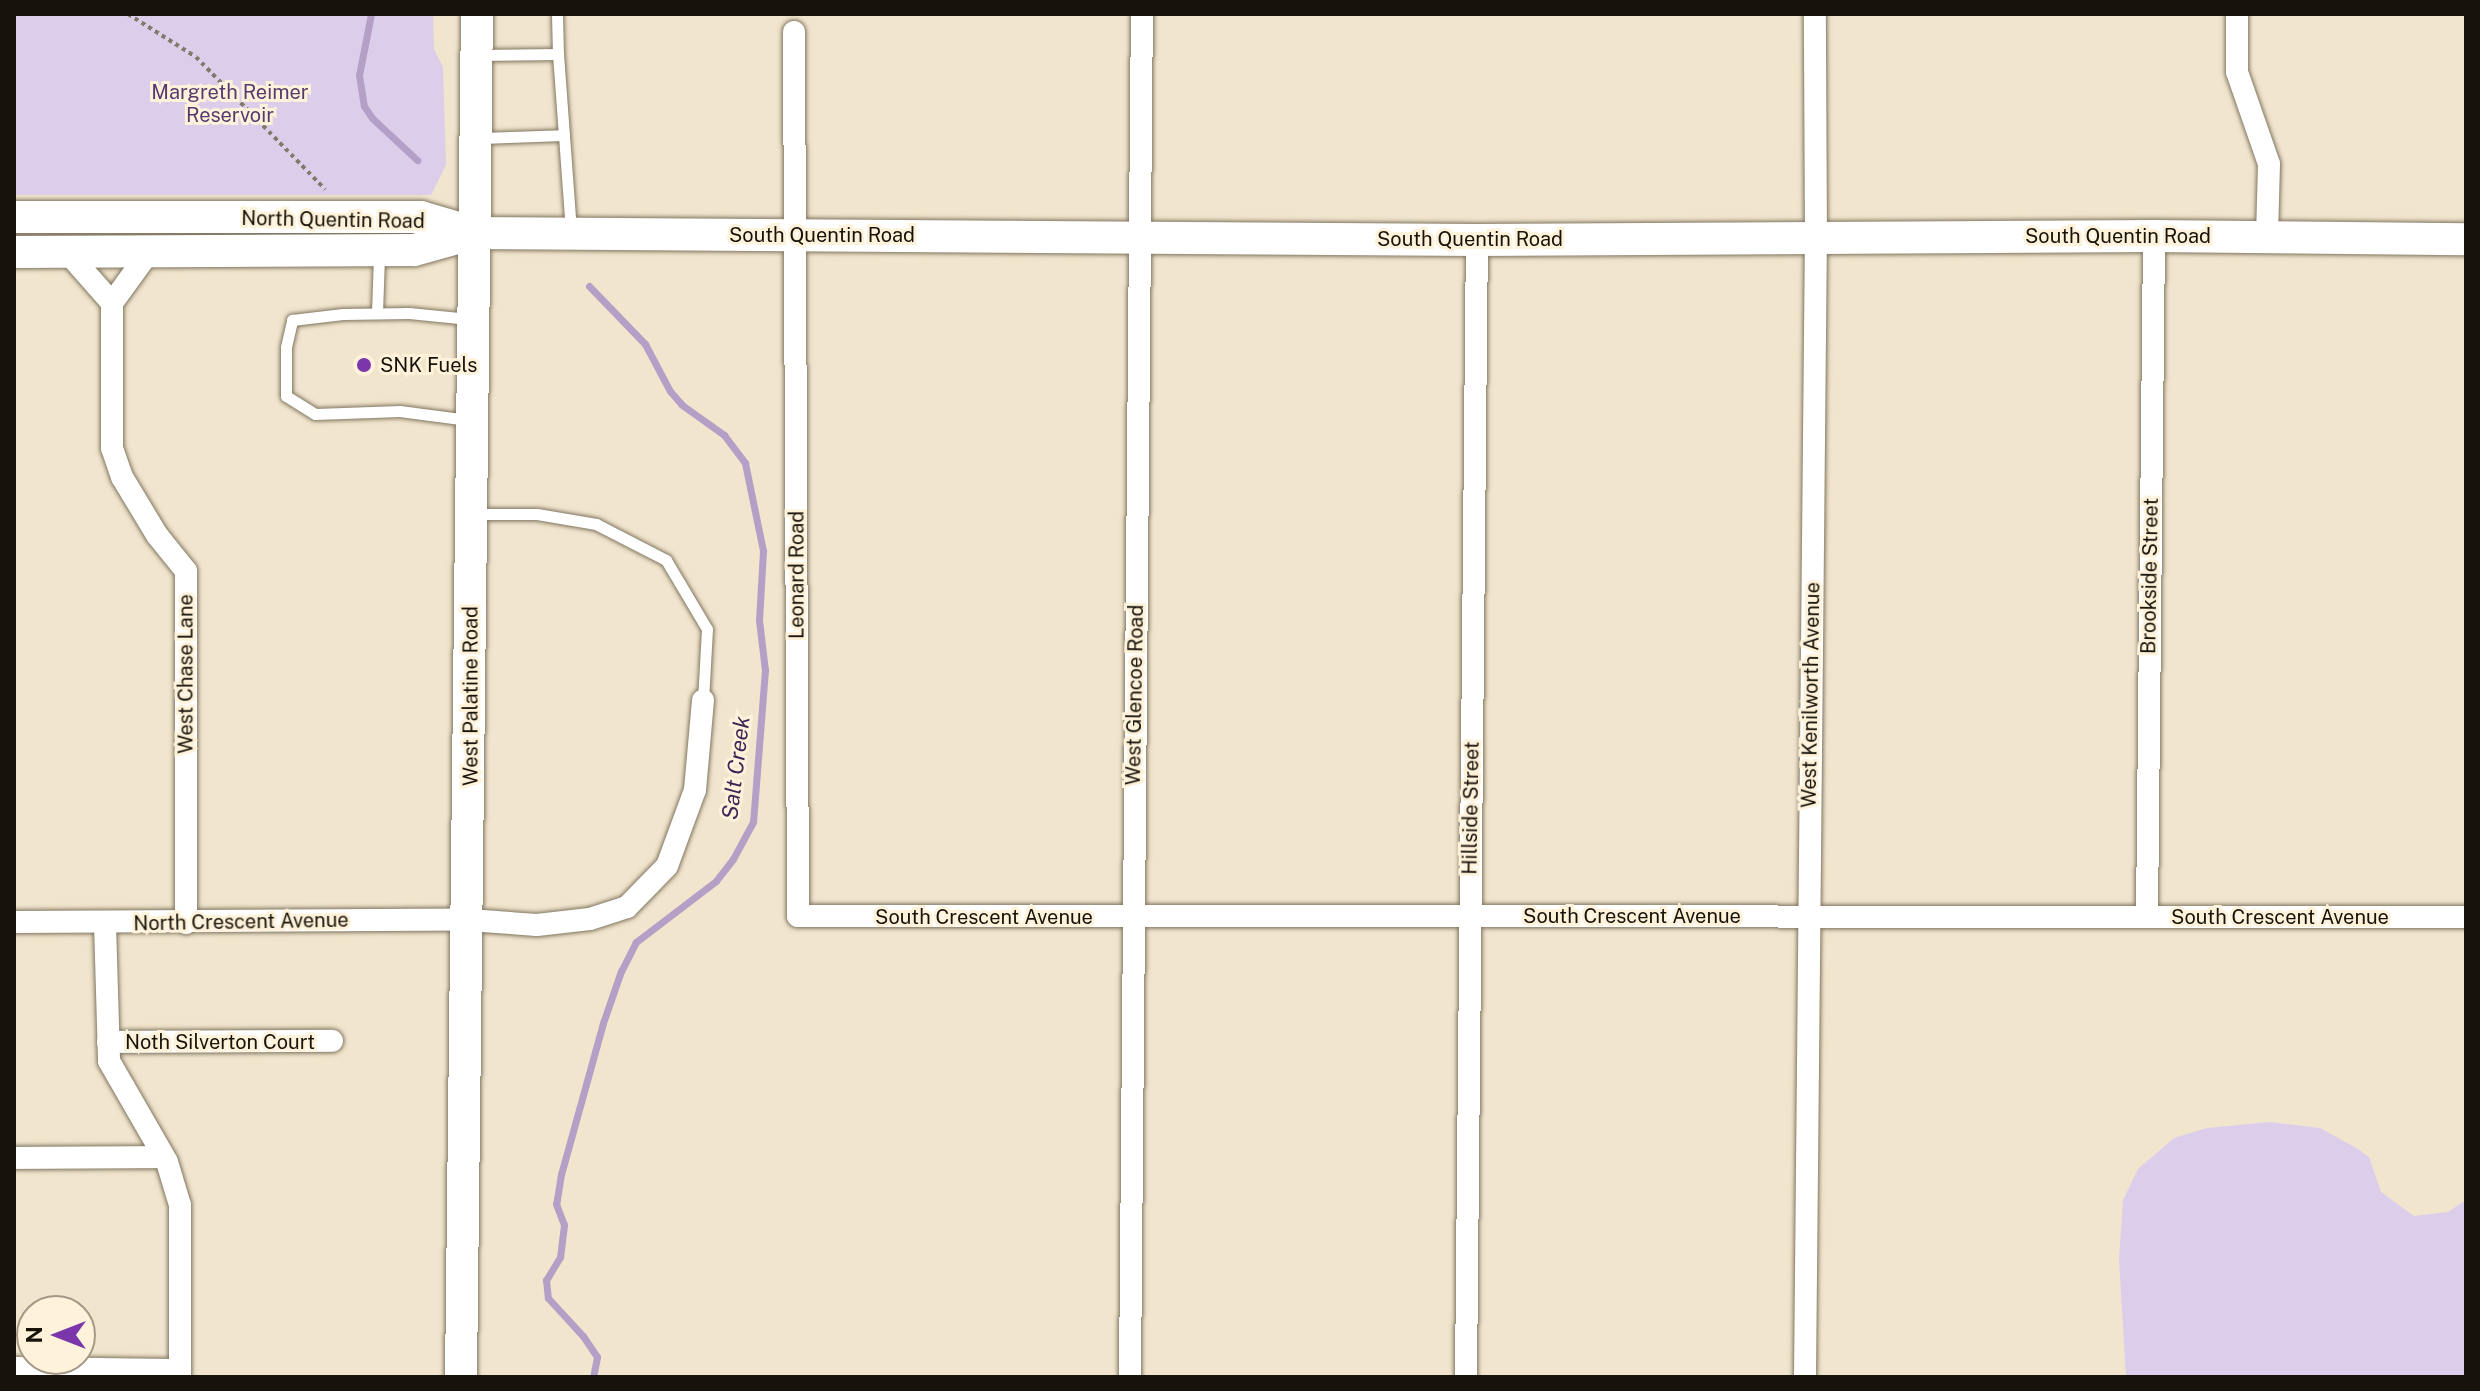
<!DOCTYPE html>
<style>
body{margin:0}
#map{position:relative;width:2480px;height:1391px;overflow:hidden;background:#f1e5cd;font-family:"Public Sans",sans-serif}
div>[style]{position:absolute}
.green>*{inset:0;background:#dcceea}
.stream>*{height:7px;margin:-3.5px;padding:0 3.5px;transform-origin:3.5px;border-radius:3.5px;background:#b49fc7}
.path>*{height:4px;margin-top:-2px;transform-origin:0;background:repeating-linear-gradient(90deg,#827a6a 0 4px,transparent 0 8px)}
.roads{filter:drop-shadow(0 0 2px #817661) drop-shadow(0 0 2px #817661)}
.lane>*{height:11px;margin:-5.5px;padding:0 5.5px;transform-origin:5.5px;border-radius:5.5px;background:#fff}
.street>*{height:22px;margin:-11px;padding:0 11px;transform-origin:11px;border-radius:11px;background:#fff}
.secondary>*{height:32px;margin:-16px;padding:0 16px;transform-origin:16px;border-radius:16px;background:#fff}
.dots>*{width:22px;height:22px;translate:-50% -50%;box-sizing:border-box;border:4px solid #fff2da;border-radius:50%}
span{translate:-50% -50%;white-space:nowrap;text-align:center;line-height:1.15;-webkit-text-stroke:6px #fff2da;paint-order:stroke}
.park-label{font-size:20px;color:#573a6f}
.street-label{font-size:20px;color:#17130a}
.poi-label{font-size:20px;color:#17130a}
.left{translate:0 -50%;text-align:left}
.water-label{font-size:22px;color:#402456;font-style:italic}
.frame{position:absolute;inset:0;border:16px solid #17130a;pointer-events:none}
.north{position:absolute;left:16px;top:1295px;width:80px;height:80px;box-sizing:border-box;background:#fff2da;border:2px solid #a29987;border-radius:50%;rotate:270deg;font-size:22px;font-weight:700;line-height:32px;text-align:center;color:#17130a}
.north::after{content:'';display:block;margin:auto;width:28px;height:36px;background:#7a36aa;clip-path:polygon(50% 0,100% 100%,50% 72%,0 100%)}
</style>
<div id="map">
<div class="green">
<i style="clip-path:polygon(14px 14px,433px 14px,434px 49px,443px 67px,446px 165px,431px 195px,14px 195px)"></i>
<i style="clip-path:polygon(2270px 1122px,2320px 1128px,2358px 1149px,2369px 1157px,2381px 1192px,2414px 1216px,2448px 1212px,2466px 1200px,2466px 1377px,2126px 1377px,2119px 1259px,2123px 1200px,2138px 1169px,2174px 1138px,2207px 1128px)"></i>
</div>
<div class="stream">
<i style="left:371px;top:14px;width:62px;rotate:101.1deg"></i>
<i style="left:359px;top:75px;width:31px;rotate:81deg"></i>
<i style="left:364px;top:106px;width:14px;rotate:56deg"></i>
<i style="left:372px;top:118px;width:62px;rotate:43deg"></i>
<i style="left:589px;top:286px;width:81px;rotate:46deg"></i>
<i style="left:645px;top:344px;width:53px;rotate:62deg"></i>
<i style="left:670px;top:391px;width:18px;rotate:49deg"></i>
<i style="left:682px;top:405px;width:52px;rotate:35.5deg"></i>
<i style="left:724px;top:435px;width:35px;rotate:53deg"></i>
<i style="left:745px;top:463px;width:90px;rotate:78.4deg"></i>
<i style="left:763px;top:551px;width:69px;rotate:93.3deg"></i>
<i style="left:759px;top:620px;width:50px;rotate:83.2deg"></i>
<i style="left:765px;top:670px;width:152px;rotate:94.5deg"></i>
<i style="left:753px;top:822px;width:42px;rotate:118.4deg"></i>
<i style="left:733px;top:859px;width:28px;rotate:128deg"></i>
<i style="left:716px;top:881px;width:101px;rotate:142.7deg"></i>
<i style="left:636px;top:942px;width:33px;rotate:117deg"></i>
<i style="left:621px;top:971px;width:55px;rotate:109.1deg"></i>
<i style="left:603px;top:1023px;width:157px;rotate:105.5deg"></i>
<i style="left:561px;top:1174px;width:30px;rotate:99deg"></i>
<i style="left:556px;top:1204px;width:22px;rotate:69deg"></i>
<i style="left:564px;top:1225px;width:32px;rotate:97deg"></i>
<i style="left:560px;top:1257px;width:27px;rotate:121deg"></i>
<i style="left:546px;top:1280px;width:18px;rotate:84deg"></i>
<i style="left:548px;top:1298px;width:52px;rotate:47.4deg"></i>
<i style="left:583px;top:1336px;width:25px;rotate:56deg"></i>
<i style="left:597px;top:1357px;width:20px;rotate:101deg"></i>
</div>
<div class="path">
<i style="left:128px;top:14px;width:80px;rotate:32.3deg"></i>
<i style="left:196px;top:57px;width:185px;rotate:45.7deg"></i>
</div>
<div class="roads">
<div class="lane">
<i style="left:557px;top:14px;width:40px;rotate:88.6deg"></i>
<i style="left:478px;top:55px;width:80px;rotate:-0.7deg"></i>
<i style="left:558px;top:54px;width:179px;rotate:85.8deg"></i>
<i style="left:480px;top:138px;width:84px;rotate:-2deg"></i>
<i style="left:377px;top:313px;width:58px;rotate:-88deg"></i>
<i style="left:468px;top:420px;width:69px;rotate:-172.5deg"></i>
<i style="left:400px;top:411px;width:85px;rotate:178deg"></i>
<i style="left:315px;top:414px;width:34px;rotate:-148deg"></i>
<i style="left:286px;top:396px;width:49px;rotate:-90deg"></i>
<i style="left:286px;top:347px;width:28px;rotate:-77deg"></i>
<i style="left:292px;top:320px;width:51px;rotate:-6.7deg"></i>
<i style="left:343px;top:314px;width:66px;rotate:-0.9deg"></i>
<i style="left:409px;top:313px;width:60px;rotate:5.7deg"></i>
<i style="left:475px;top:514px;width:62px"></i>
<i style="left:537px;top:514px;width:60px;rotate:9.6deg"></i>
<i style="left:596px;top:524px;width:79px;rotate:27.2deg"></i>
<i style="left:666px;top:560px;width:80px;rotate:59.3deg"></i>
<i style="left:707px;top:629px;width:71px;rotate:93.2deg"></i>
</div>
<div class="street">
<i style="left:2237px;top:14px;width:58px;rotate:90deg"></i>
<i style="left:2237px;top:72px;width:97px;rotate:70.8deg"></i>
<i style="left:2269px;top:164px;width:73px;rotate:91.6deg"></i>
<i style="left:794px;top:32px;width:884px;rotate:89.74deg"></i>
<i style="left:798px;top:916px;width:1668px;rotate:0.03deg"></i>
<i style="left:149px;top:252px;width:63px;rotate:126deg"></i>
<i style="left:112px;top:303px;width:145px;rotate:90deg"></i>
<i style="left:112px;top:448px;width:31px;rotate:71deg"></i>
<i style="left:122px;top:477px;width:68px;rotate:58.9deg"></i>
<i style="left:157px;top:535px;width:46px;rotate:51.1deg"></i>
<i style="left:186px;top:571px;width:352px;rotate:90deg"></i>
<i style="left:68px;top:253px;width:67px;rotate:48.7deg"></i>
<i style="left:2147px;top:917px;width:681px;rotate:-89.41deg"></i>
<i style="left:14px;top:922px;width:455px;rotate:-0.3deg"></i>
<i style="left:469px;top:920px;width:68px;rotate:4.2deg"></i>
<i style="left:537px;top:925px;width:53px;rotate:-6.5deg"></i>
<i style="left:590px;top:919px;width:39px;rotate:-18deg"></i>
<i style="left:627px;top:907px;width:57px;rotate:-45.7deg"></i>
<i style="left:667px;top:866px;width:81px;rotate:-69.8deg"></i>
<i style="left:695px;top:790px;width:90px;rotate:-84.9deg"></i>
<i style="left:105px;top:924px;width:137px;rotate:88.3deg"></i>
<i style="left:109px;top:1061px;width:116px;rotate:60.1deg"></i>
<i style="left:167px;top:1162px;width:45px;rotate:73.2deg"></i>
<i style="left:180px;top:1205px;width:172px;rotate:90deg"></i>
<i style="left:108px;top:1042px;width:224px;rotate:-0.3deg"></i>
<i style="left:14px;top:1158px;width:149px;rotate:-0.4deg"></i>
<i style="left:14px;top:1368px;width:166px;rotate:0.7deg"></i>
<i style="left:1130px;top:1377px;width:1363px;rotate:-89.5deg"></i>
<i style="left:1466px;top:1377px;width:1137px;rotate:-89.45deg"></i>
<i style="left:1805px;top:1377px;width:1140px;rotate:-89.45deg"></i>
<i style="left:1816px;top:237px;width:223px;rotate:-90.3deg"></i>
</div>
<div class="secondary">
<i style="left:14px;top:217px;width:407px"></i>
<i style="left:421px;top:217px;width:56px;rotate:16.5deg"></i>
<i style="left:475px;top:233px;width:1002px;rotate:0.4deg"></i>
<i style="left:1477px;top:240px;width:677px;rotate:-0.34deg"></i>
<i style="left:2154px;top:236px;width:312px;rotate:0.6deg"></i>
<i style="left:14px;top:252px;width:400px;rotate:-0.3deg"></i>
<i style="left:414px;top:250px;width:63px;rotate:-15.6deg"></i>
<i style="left:461px;top:1377px;width:1363px;rotate:-89.33deg"></i>
</div>
</div>
<div class="dots">
<i style="left:364px;top:365px;background:#7a36aa"></i>
</div>
<div class="park-label">
<span style="left:230px;top:104px">Margreth Reimer<br>Reservoir</span>
</div>
<div class="street-label">
<span style="left:333px;top:220px;rotate:1deg">North Quentin Road</span>
<span style="left:822px;top:235px">South Quentin Road</span>
<span style="left:2118px;top:236px">South Quentin Road</span>
<span style="left:1470px;top:239px">South Quentin Road</span>
<span style="left:797px;top:575px;rotate:-90deg">Leonard Road</span>
<span style="left:2150px;top:576px;rotate:-89deg">Brookside Street</span>
<span style="left:186px;top:674px;rotate:-90deg">West Chase Lane</span>
<span style="left:1135px;top:695px;rotate:-89deg">West Glencoe Road</span>
<span style="left:1811px;top:695px;rotate:-89deg">West Kenilworth Avenue</span>
<span style="left:471px;top:696px;rotate:-90deg">West Palatine Road</span>
<span style="left:1471px;top:808px;rotate:-89deg">Hillside Street</span>
<span style="left:1632px;top:916px">South Crescent Avenue</span>
<span style="left:984px;top:917px">South Crescent Avenue</span>
<span style="left:2280px;top:917px">South Crescent Avenue</span>
<span style="left:241px;top:922px;rotate:-1deg">North Crescent Avenue</span>
<span style="left:220px;top:1042px">Noth Silverton Court</span>
</div>
<div class="poi-label">
<span class="left" style="left:380px;top:365px">SNK Fuels</span>
</div>
<div class="water-label">
<span style="left:736px;top:768px;rotate:-83deg">Salt Creek</span>
</div>
<div class="frame"></div>
<div class="north">N</div>
</div>
